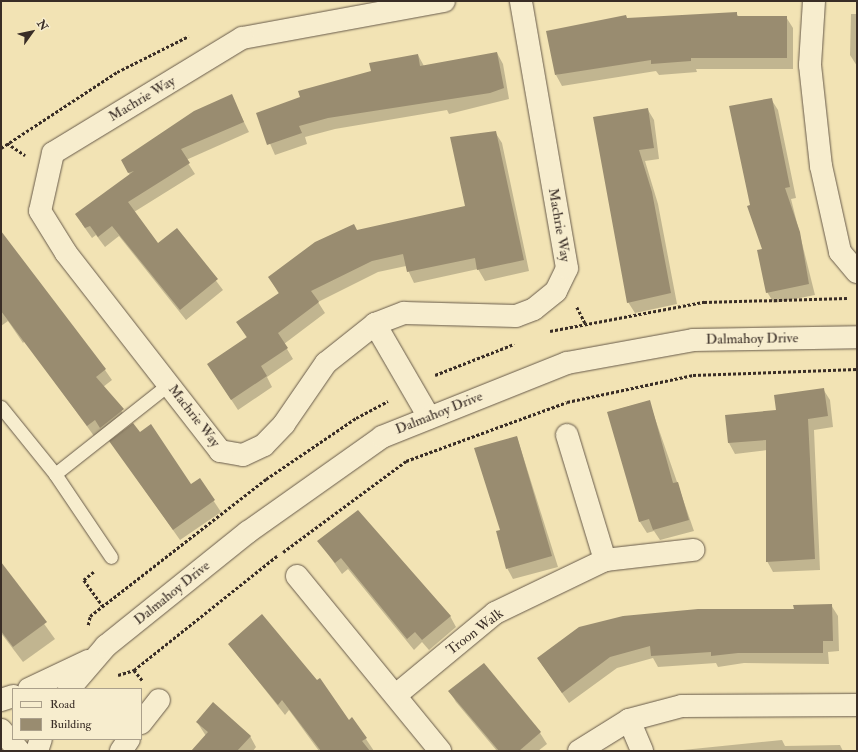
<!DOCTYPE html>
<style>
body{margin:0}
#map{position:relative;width:858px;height:752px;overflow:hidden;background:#f2e3b4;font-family:"IM FELL Double Pica",serif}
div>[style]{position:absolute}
.shadow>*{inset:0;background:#0003}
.building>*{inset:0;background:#998c70}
.path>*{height:2.5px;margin-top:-1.25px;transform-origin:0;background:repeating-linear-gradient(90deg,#392d26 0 3px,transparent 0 5px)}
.roads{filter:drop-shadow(0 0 1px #675a4a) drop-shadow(0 0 1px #675a4a)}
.service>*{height:13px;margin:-6.5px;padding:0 6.5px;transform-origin:6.5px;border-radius:6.5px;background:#f7edce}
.minor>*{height:22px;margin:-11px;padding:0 11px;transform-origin:11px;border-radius:11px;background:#f7edce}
.tertiary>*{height:22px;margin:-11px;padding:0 11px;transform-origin:11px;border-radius:11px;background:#f7edce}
.secondary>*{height:22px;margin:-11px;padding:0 11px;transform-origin:11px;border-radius:11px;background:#f7edce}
span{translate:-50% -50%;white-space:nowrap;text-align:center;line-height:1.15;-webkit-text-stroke:3px #f7edce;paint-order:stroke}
.street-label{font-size:14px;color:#392d26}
.frame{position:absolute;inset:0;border:2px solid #392d26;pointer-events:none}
.legend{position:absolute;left:12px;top:688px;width:130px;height:52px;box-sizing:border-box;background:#f7edce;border:1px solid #aba08b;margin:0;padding:5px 7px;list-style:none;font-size:12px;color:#392d26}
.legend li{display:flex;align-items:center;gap:8px;height:20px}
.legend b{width:20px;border:1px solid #aba08b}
.north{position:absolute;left:12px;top:12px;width:40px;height:40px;-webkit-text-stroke:3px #f7edce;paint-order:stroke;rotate:57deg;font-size:11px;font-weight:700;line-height:16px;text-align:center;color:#392d26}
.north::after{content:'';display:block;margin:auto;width:14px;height:18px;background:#392d26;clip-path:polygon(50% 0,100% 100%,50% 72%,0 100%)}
</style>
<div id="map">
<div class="shadow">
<i style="clip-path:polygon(736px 13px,739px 17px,786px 17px,793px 28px,793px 69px,696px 69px,697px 72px,659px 75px,656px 71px,562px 86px,556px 75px)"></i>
<i style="clip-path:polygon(851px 14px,857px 14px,857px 66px,850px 55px)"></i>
<i style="clip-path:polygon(497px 53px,503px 64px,509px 99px,449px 114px,447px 110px,335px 129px,305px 137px,307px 144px,275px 155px,257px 114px,418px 55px,424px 66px)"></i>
<i style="clip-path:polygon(231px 96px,249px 132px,186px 160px,195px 174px,134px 212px,158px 245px,177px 229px,223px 290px,186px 320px,119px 236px,105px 247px,96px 235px,92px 238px,82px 224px,130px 175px,122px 160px)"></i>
<i style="clip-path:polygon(771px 99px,778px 110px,796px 198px,791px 199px,815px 295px,774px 303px,767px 292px,763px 250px,751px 206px)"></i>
<i style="clip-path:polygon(648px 110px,654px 120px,659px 159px,645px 161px,658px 204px,677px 304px,635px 313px,628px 302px,594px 117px)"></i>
<i style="clip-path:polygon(495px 132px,502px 143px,529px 271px,485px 281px,478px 269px,414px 283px,406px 266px,378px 272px,318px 302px,325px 313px,284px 344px,293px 359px,267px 377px,272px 387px,238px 410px,215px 375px,247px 338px,237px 322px,279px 294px,269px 277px,357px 231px,466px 207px)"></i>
<i style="clip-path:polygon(3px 235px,105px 370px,112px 380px,103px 387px,129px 421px,94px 436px,25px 341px,23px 343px,8px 321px,1px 326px)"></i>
<i style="clip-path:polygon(823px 389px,830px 400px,833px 427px,814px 430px,820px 570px,773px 572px,767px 561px,767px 450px,735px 454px,729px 443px,726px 416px,777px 411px)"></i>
<i style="clip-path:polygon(649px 401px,694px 531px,660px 540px,654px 531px,647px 533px,640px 522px,608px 412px)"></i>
<i style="clip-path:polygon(139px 433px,191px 486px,199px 479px,221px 512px,180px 540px,111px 442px)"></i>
<i style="clip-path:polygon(517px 437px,558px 567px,513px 579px,507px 568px)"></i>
<i style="clip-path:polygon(319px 541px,450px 616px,456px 627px,429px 650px,422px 642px,414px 650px,348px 569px,342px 574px)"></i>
<i style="clip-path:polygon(1px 564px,55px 639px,23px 662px,1px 633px)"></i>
<i style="clip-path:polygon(831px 605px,838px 616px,839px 651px,828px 652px,829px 664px,744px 663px,718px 667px,716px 663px,658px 667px,653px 658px,617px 668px,569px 703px,538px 659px)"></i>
<i style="clip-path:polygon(229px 644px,348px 721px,352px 718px,374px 751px,319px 751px,289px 710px,285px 715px)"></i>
<i style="clip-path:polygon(484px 664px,540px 733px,547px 744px,538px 751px,497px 751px,456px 702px,450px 692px)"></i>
<i style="clip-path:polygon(197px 722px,250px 736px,256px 747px,253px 751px,196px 751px,206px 736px)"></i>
<i style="clip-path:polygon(782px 740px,785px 746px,840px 745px,843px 751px,673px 751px)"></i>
</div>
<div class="building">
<i style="clip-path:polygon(737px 12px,737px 16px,787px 16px,787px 58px,691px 58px,691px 61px,651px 64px,651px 60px,555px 75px,546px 31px,626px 15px,627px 18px)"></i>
<i style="clip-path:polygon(497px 52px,504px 88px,490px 93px,328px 118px,299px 126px,302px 133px,267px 145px,256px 113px,300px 97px,298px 91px,371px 71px,369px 63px,418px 54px,420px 66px)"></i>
<i style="clip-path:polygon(232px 94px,244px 122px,181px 149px,190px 163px,128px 202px,158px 243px,177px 228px,218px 279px,180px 310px,112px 226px,98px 237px,90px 226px,85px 228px,75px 214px,134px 171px,128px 173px,121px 160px,194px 111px)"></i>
<i style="clip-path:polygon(772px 98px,790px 187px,785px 188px,800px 232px,809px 284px,766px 293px,757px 250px,762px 249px,747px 206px,750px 205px,729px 106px)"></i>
<i style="clip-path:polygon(648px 108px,654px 148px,639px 150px,652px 192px,671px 293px,627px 303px,593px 117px)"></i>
<i style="clip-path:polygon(496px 131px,524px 260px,477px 270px,475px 258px,407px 272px,403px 254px,372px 261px,311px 291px,319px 302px,278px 333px,288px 348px,261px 366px,267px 376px,231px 400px,207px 364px,247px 337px,236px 322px,279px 293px,268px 277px,315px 242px,354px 224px,357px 230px,465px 206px,450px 137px)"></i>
<i style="clip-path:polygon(1px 231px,106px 369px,96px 377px,124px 409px,100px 428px,95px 420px,87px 426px,1px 311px)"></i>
<i style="clip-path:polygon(824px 388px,828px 416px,808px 419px,815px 559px,766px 562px,766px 440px,728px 443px,725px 415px,776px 410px,774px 395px)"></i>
<i style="clip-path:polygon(650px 400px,673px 483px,678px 482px,689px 520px,653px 530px,649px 519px,639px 522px,607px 412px)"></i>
<i style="clip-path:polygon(133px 423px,140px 432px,151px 424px,191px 484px,200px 478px,215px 500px,173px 530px,109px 441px)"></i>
<i style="clip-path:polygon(517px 436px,552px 556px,506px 569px,496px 531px,500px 530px,474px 448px)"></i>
<i style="clip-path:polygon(358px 510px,451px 616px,422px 640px,415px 632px,407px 639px,341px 558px,335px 563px,317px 541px)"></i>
<i style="clip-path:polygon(1px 562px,47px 622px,13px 647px,1px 631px)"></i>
<i style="clip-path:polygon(832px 604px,833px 641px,823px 641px,823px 653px,738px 653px,711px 656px,711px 652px,651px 656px,650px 646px,610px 657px,562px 693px,537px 658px,579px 627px,623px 616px,698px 609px,794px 609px,793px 605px)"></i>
<i style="clip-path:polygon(262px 614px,317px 680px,320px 678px,349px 720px,352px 717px,367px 738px,362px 741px,370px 751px,321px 751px,282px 700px,278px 705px,228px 644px)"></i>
<i style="clip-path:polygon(484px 663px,541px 732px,519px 751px,499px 751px,448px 691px)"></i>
<i style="clip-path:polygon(213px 702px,251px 736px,237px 751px,191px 751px,208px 732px,196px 722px)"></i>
</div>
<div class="path">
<i style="left:7px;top:143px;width:22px;rotate:34deg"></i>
<i style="left:1px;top:148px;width:139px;rotate:-33.2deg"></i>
<i style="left:117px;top:72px;width:80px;rotate:-26.6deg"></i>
<i style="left:577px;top:307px;width:20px;rotate:63deg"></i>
<i style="left:550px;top:331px;width:157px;rotate:-10.7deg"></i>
<i style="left:704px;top:302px;width:143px;rotate:-1.6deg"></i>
<i style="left:435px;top:375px;width:85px;rotate:-21.4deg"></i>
<i style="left:283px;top:552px;width:153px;rotate:-36.5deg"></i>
<i style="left:406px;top:461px;width:171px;rotate:-20.1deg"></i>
<i style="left:567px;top:402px;width:129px;rotate:-12.1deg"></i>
<i style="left:693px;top:375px;width:164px;rotate:-2.1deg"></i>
<i style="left:94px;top:572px;width:13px;rotate:141deg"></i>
<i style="left:84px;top:580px;width:32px;rotate:54deg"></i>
<i style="left:88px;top:625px;width:9px;rotate:-77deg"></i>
<i style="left:90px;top:616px;width:223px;rotate:-37.9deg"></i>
<i style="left:266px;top:479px;width:109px;rotate:-34.1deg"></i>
<i style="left:356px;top:418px;width:36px;rotate:-28deg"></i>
<i style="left:134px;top:670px;width:183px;rotate:-38.6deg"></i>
<i style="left:118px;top:675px;width:17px;rotate:-17deg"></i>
<i style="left:134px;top:670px;width:14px;rotate:51deg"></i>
</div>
<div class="roads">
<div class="service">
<i style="left:1px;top:407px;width:86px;rotate:51.1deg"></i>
<i style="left:55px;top:474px;width:100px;rotate:56deg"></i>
<i style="left:55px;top:474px;width:145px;rotate:-38.3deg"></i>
</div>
<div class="minor">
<i style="left:444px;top:1px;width:205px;rotate:169.6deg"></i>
<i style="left:242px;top:38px;width:221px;rotate:148.7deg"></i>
<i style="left:53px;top:153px;width:59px;rotate:102.6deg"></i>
<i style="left:40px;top:211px;width:49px;rotate:58.2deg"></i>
<i style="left:66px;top:253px;width:251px;rotate:52.1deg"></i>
<i style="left:220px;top:451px;width:23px;rotate:10deg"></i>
<i style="left:243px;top:455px;width:23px;rotate:-25deg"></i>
<i style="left:264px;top:445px;width:29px;rotate:-46deg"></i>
<i style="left:284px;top:424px;width:74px;rotate:-55.5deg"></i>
<i style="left:326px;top:363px;width:63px;rotate:-38.5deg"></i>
<i style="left:375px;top:324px;width:31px;rotate:-21deg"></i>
<i style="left:404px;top:313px;width:112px;rotate:1.5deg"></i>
<i style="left:516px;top:316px;width:19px;rotate:-21deg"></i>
<i style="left:534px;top:309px;width:28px;rotate:-39deg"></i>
<i style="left:556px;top:291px;width:25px;rotate:-64deg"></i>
<i style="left:567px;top:268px;width:271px;rotate:-99.8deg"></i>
<i style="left:814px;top:1px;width:64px;rotate:93.6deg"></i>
<i style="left:810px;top:65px;width:102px;rotate:83.8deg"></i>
<i style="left:821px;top:166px;width:88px;rotate:77.5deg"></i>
<i style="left:840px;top:252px;width:26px;rotate:50deg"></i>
<i style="left:375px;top:324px;width:108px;rotate:59.9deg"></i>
<i style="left:567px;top:435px;width:131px;rotate:73.1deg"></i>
<i style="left:297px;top:576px;width:226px;rotate:50.7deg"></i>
<i style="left:396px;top:695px;width:129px;rotate:-39.6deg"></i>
<i style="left:495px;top:613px;width:122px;rotate:-25.7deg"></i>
<i style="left:605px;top:560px;width:89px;rotate:-6.5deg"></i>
<i style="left:629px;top:720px;width:34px;rotate:67deg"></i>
<i style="left:141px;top:723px;width:29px;rotate:-52deg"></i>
<i style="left:121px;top:751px;width:14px;rotate:-56deg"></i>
<i style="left:579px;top:751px;width:59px;rotate:-31.8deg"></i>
<i style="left:629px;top:720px;width:55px;rotate:-14.8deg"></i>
<i style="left:682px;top:706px;width:175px;rotate:-0.3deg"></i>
</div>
<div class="tertiary">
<i style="left:29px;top:689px;width:65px;rotate:-25.4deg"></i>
<i style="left:69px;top:689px;width:57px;rotate:-49.3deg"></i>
<i style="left:106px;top:646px;width:182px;rotate:-38.8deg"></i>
<i style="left:248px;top:532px;width:164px;rotate:-35.3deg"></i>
<i style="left:382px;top:437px;width:199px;rotate:-21.8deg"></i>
<i style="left:567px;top:363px;width:128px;rotate:-10.3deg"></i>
<i style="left:693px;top:340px;width:164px;rotate:-1deg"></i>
<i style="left:1px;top:700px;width:13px;rotate:-18deg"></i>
<i style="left:37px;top:751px;width:13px;rotate:-72deg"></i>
</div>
<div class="secondary">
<i style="left:1px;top:730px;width:28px;rotate:49deg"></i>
</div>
</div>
<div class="street-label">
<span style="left:142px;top:99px;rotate:-31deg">Machrie Way</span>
<span style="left:559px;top:225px;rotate:80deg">Machrie Way</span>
<span style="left:752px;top:339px;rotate:-1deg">Dalmahoy Drive</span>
<span style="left:439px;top:413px;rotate:-22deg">Dalmahoy Drive</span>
<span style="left:194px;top:416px;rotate:52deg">Machrie Way</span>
<span style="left:172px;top:593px;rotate:-39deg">Dalmahoy Drive</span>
<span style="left:475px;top:632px;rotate:-37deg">Troon Walk</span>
</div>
<div class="frame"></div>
<ul class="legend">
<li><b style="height:5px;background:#f7edce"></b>Road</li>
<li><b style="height:11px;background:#998c70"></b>Building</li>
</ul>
<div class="north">N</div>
</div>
